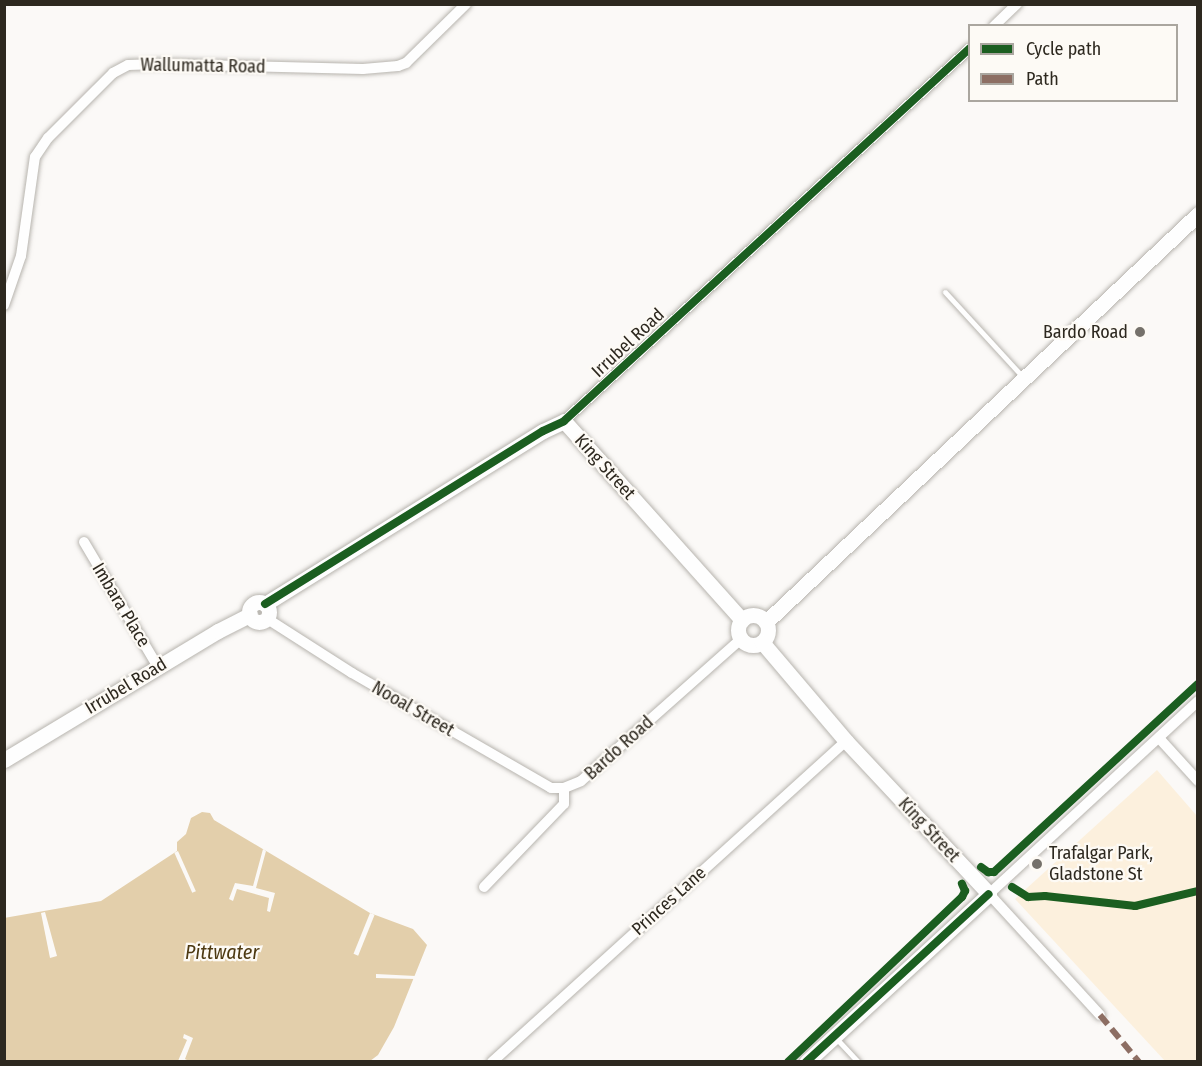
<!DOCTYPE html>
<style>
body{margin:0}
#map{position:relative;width:1202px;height:1066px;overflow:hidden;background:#fbf9f7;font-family:"Fira Sans Condensed",sans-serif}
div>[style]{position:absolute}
.green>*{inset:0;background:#fcf0dd}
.water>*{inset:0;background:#e3cfab}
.pier>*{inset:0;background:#fbf9f7;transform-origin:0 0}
.roads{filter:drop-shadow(0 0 2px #b7b4ae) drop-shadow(0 0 2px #b7b4ae)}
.lane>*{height:5px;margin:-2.5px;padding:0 2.5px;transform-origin:2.5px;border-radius:2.5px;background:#fefefe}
.street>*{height:10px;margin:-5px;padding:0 5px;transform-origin:5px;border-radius:5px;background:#fefefe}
.secondary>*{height:15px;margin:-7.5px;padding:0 7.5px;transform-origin:7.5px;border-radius:7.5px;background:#fefefe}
.secondary>.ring{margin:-7.5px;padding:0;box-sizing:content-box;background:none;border:15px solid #fefefe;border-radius:50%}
.quiet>*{height:6px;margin-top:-3px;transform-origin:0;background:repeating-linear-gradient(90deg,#8d6e63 0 12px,transparent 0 18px)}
.cycleway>*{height:8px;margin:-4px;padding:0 4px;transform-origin:4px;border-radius:4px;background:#1b5e20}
.dots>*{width:16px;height:16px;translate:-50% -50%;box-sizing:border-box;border:3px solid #fdfaf5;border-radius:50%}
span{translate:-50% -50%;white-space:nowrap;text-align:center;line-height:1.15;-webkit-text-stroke:4.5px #fdfaf5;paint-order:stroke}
.street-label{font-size:18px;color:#2d281f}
.poi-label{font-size:18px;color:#2d281f}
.right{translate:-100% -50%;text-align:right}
.left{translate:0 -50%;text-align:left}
.water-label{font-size:20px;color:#4d3911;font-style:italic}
.frame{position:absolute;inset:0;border:6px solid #2d281f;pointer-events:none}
.legend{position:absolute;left:968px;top:24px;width:210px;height:78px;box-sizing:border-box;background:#fdfaf5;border:2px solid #aaa69f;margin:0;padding:8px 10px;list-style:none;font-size:18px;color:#2d281f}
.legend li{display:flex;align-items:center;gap:12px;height:30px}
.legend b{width:30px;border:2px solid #aaa69f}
</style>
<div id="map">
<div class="green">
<i style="clip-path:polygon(1157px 770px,1197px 816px,1197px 1061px,1165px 1061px,1015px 899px)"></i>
</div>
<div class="water">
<i style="clip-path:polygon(202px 812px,210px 813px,214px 820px,370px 913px,413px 929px,427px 945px,394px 1027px,378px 1055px,370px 1061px,5px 1061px,4px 918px,101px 901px,177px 851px,177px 842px,186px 834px,191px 818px)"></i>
</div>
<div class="pier">
<i style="clip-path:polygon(263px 849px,266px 851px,256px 888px,275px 893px,270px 912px,267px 911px,269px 898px,237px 889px,233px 901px,229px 899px,235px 883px,253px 886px)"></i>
<i style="left:178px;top:851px;width:44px;height:4px;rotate:66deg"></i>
<i style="clip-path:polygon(45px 912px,57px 956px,50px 958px,41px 913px)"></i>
<i style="left:370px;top:913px;width:5px;height:44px;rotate:22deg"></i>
<i style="clip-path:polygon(376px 974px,416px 976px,415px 979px,376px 978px)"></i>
<i style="clip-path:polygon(184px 1034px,193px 1038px,185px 1059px,189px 1061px,178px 1061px,187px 1040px,183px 1038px)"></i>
</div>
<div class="roads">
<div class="lane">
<i style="left:945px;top:292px;width:115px;rotate:47.5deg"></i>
<i style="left:835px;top:1037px;width:34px;rotate:47deg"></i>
</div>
<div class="street">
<i style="left:994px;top:26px;width:32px;rotate:-44deg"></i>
<i style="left:4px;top:305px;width:52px;rotate:-70.9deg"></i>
<i style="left:21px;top:256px;width:100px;rotate:-82deg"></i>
<i style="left:35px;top:157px;width:23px;rotate:-56deg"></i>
<i style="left:48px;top:138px;width:92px;rotate:-45deg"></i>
<i style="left:113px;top:73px;width:17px;rotate:-28deg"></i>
<i style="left:128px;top:65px;width:31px;rotate:-2deg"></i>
<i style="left:159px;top:64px;width:204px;rotate:1.4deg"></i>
<i style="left:363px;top:69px;width:35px;rotate:-5deg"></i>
<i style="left:398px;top:66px;width:9px;rotate:-21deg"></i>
<i style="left:406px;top:63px;width:84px;rotate:-44.5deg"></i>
<i style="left:564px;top:421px;width:551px;rotate:-42.57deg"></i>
<i style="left:84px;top:542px;width:145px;rotate:59.4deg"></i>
<i style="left:266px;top:618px;width:102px;rotate:32.6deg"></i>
<i style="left:352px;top:673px;width:230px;rotate:30deg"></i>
<i style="left:551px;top:788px;width:13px"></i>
<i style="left:564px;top:788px;width:18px;rotate:-22deg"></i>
<i style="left:581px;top:781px;width:214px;rotate:-41.6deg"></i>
<i style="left:1159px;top:738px;width:58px;rotate:47.8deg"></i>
<i style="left:484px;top:887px;width:115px;rotate:-46.1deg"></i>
<i style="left:564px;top:804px;width:16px;rotate:-90deg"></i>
<i style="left:1100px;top:1015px;width:164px;rotate:-132.5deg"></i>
<i style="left:989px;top:894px;width:284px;rotate:-42.7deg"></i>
<i style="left:492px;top:1062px;width:478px;rotate:-42.2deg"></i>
</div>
<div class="secondary">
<i class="ring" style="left:249px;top:602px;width:5px;height:5px"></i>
<i style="left:265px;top:604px;width:327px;rotate:-31.9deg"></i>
<i style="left:543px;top:431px;width:23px;rotate:-25deg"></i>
<i style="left:564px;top:421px;width:267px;rotate:48.2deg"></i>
<i class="ring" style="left:738px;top:615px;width:15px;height:15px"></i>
<i style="left:766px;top:622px;width:594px;rotate:-43.36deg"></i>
<i style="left:762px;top:642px;width:130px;rotate:49.7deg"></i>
<i style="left:846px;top:741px;width:209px;rotate:46.9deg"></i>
<i style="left:989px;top:894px;width:248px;rotate:137.4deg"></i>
<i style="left:4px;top:760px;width:250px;rotate:-31.1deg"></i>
<i style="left:218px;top:631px;width:36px;rotate:-27deg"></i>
</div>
</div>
<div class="quiet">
<i style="left:1100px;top:1015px;width:61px;rotate:50.3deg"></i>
</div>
<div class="cycleway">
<i style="left:265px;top:604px;width:327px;rotate:-31.9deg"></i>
<i style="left:543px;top:431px;width:23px;rotate:-25deg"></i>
<i style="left:564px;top:421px;width:551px;rotate:-42.57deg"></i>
<i style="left:981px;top:867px;width:9px;rotate:36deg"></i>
<i style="left:988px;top:872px;width:6px"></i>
<i style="left:994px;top:872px;width:277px;rotate:-42.7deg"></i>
<i style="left:1012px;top:887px;width:19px;rotate:32deg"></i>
<i style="left:1028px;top:897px;width:17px;rotate:-3deg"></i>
<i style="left:1045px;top:896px;width:91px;rotate:6.3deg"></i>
<i style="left:1135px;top:906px;width:65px;rotate:-13.4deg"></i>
<i style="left:788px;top:1062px;width:240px;rotate:-43.5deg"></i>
<i style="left:962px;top:897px;width:7px;rotate:-63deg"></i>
<i style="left:965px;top:891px;width:8px;rotate:-113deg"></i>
<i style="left:806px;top:1062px;width:248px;rotate:-42.6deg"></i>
</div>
<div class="dots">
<i style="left:1140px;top:332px;background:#75716b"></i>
<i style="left:1037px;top:864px;background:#75716b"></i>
</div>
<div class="street-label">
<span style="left:203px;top:66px;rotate:1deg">Wallumatta Road</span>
<span style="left:628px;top:343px;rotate:-43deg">Irrubel Road</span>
<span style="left:605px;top:467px;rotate:48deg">King Street</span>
<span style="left:121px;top:605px;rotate:59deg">Imbara Place</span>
<span style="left:126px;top:686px;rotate:-31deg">Irrubel Road</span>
<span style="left:413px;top:709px;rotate:30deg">Nooal Street</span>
<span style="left:619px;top:748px;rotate:-42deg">Bardo Road</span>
<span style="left:929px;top:830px;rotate:47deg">King Street</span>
<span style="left:669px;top:901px;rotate:-42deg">Princes Lane</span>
</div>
<div class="poi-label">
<span class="right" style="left:1128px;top:332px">Bardo Road</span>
<span class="left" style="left:1049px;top:864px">Trafalgar Park,<br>Gladstone St</span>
</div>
<div class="water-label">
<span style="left:222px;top:952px">Pittwater</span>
</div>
<div class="frame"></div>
<ul class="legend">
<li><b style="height:8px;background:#1b5e20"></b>Cycle path</li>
<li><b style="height:8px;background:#8d6e63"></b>Path</li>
</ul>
</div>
